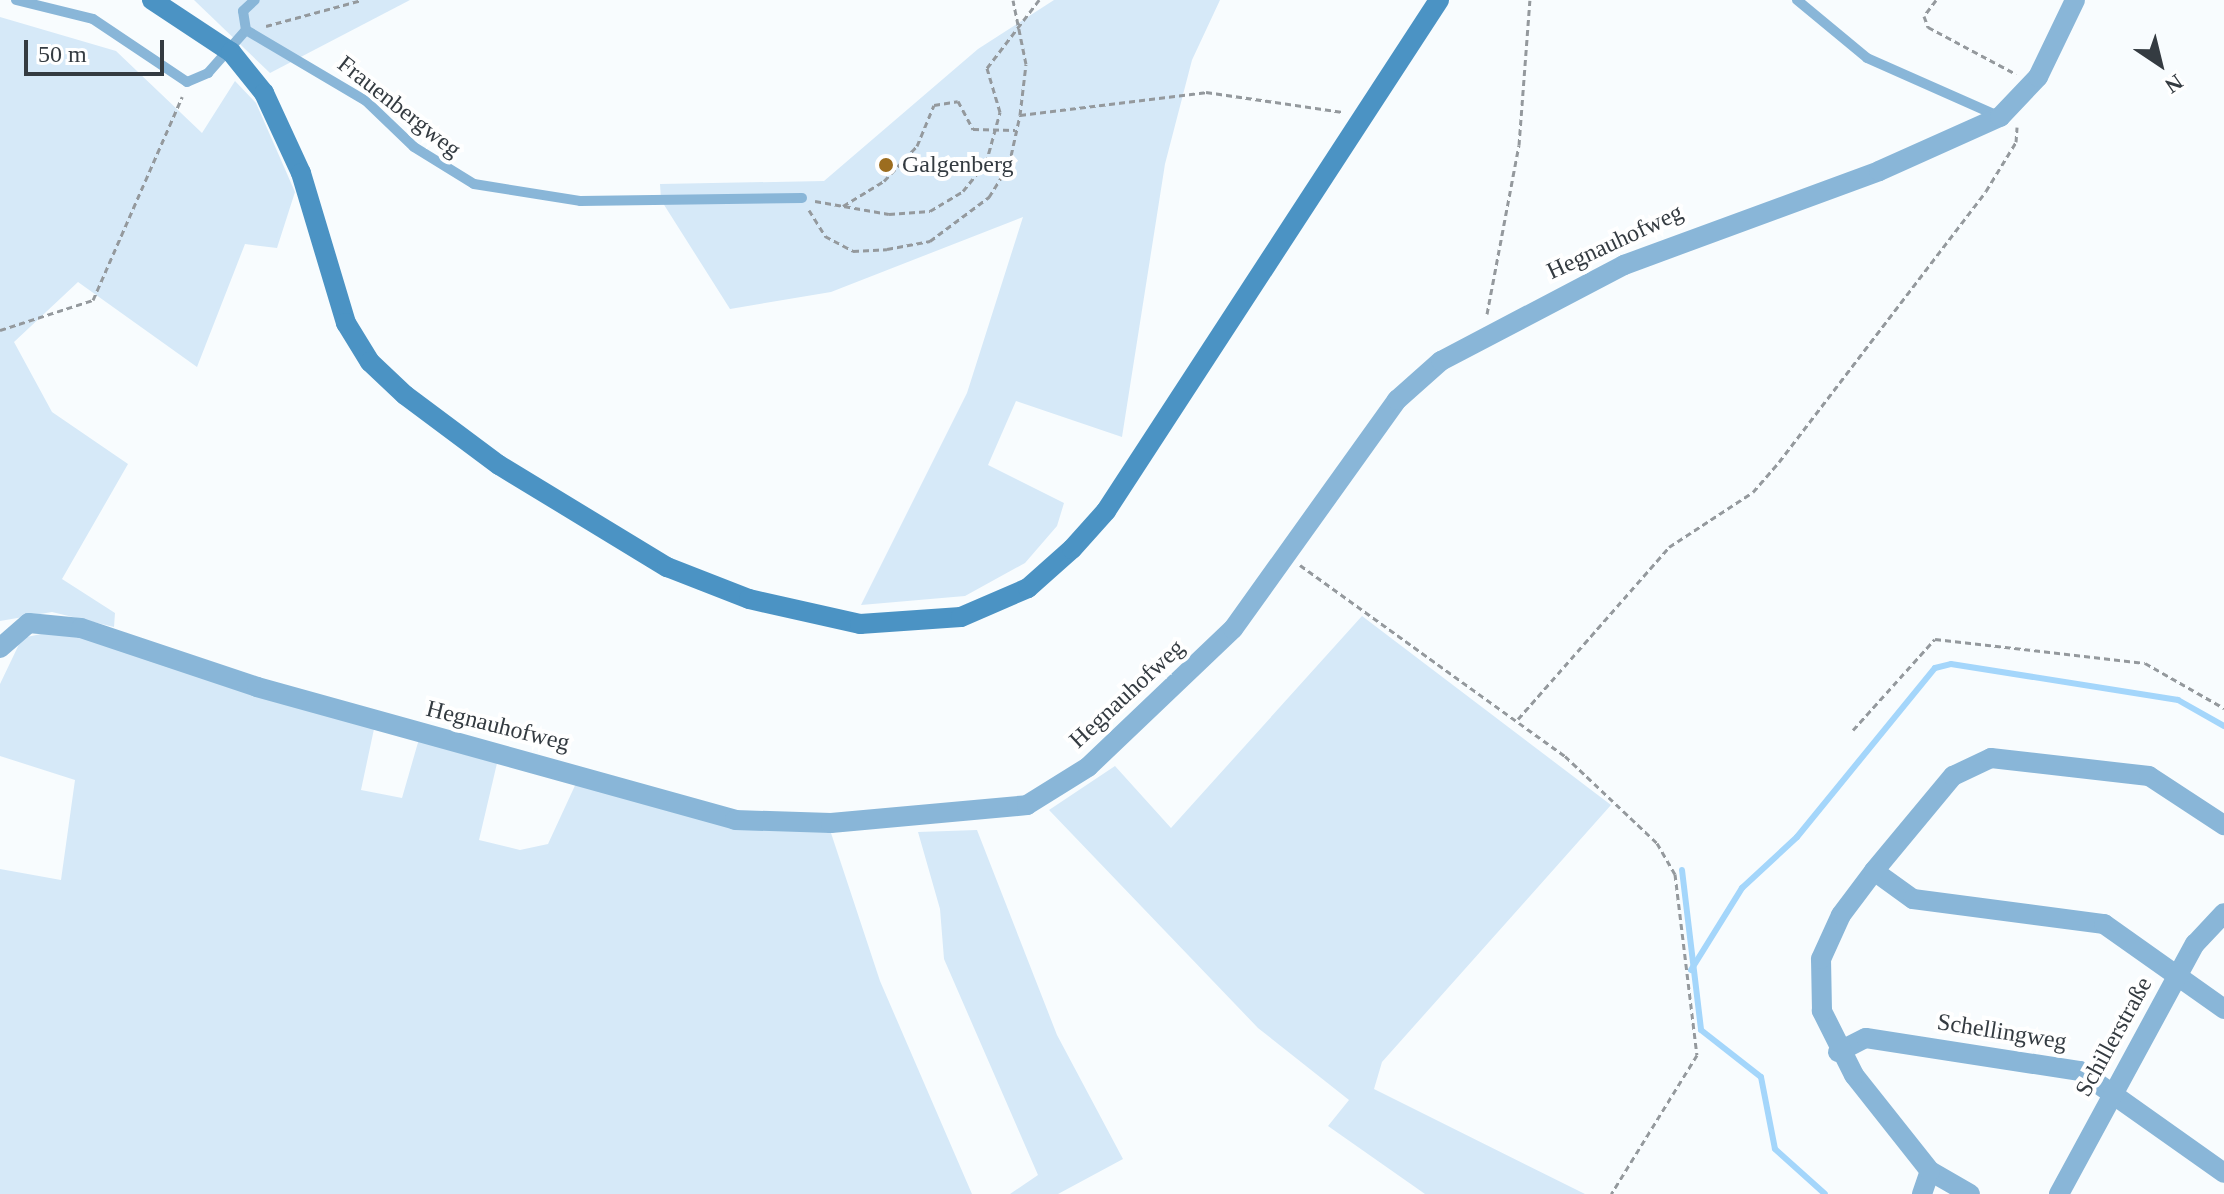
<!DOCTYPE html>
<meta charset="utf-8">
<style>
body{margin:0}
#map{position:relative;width:2224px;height:1194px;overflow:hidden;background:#f8fcfe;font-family:"Times New Roman",serif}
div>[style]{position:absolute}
.green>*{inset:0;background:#d6e9f8}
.stream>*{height:6px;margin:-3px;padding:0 3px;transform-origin:3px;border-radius:3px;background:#a4d6fb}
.path>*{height:3px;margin-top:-1.5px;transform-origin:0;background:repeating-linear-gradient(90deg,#94999d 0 6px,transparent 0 10px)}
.service>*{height:10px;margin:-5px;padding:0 5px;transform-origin:5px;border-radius:5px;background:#89b6d8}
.minor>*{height:20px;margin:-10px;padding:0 10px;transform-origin:10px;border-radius:10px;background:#89b6d8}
.secondary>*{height:20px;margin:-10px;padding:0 10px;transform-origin:10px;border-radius:10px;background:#4b93c4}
.dots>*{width:22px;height:22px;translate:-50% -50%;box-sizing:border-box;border:4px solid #fff;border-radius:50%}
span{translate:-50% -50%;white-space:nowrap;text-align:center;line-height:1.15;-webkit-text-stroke:8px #fff;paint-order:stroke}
.street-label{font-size:24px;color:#343b41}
.poi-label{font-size:24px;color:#343b41}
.left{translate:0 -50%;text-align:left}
.north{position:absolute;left:2120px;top:24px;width:80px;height:80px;-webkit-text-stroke:6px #fff;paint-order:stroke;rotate:145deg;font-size:22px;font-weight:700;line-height:32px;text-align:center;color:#343b41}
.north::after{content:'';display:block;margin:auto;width:28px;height:36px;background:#343b41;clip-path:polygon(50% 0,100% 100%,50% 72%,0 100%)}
.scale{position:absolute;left:24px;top:40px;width:140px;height:36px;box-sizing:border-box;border:4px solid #343b41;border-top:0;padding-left:10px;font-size:24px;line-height:28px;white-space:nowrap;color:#343b41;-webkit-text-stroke:6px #fff;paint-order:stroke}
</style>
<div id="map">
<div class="green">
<i style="clip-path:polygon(194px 0,410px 0,270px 73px)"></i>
<i style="clip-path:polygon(1054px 0,1220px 0,1192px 60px,1165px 164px,1122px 437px,1016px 401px,988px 465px,1064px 503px,1057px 526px,1025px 563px,965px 596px,861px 605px,967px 393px,1023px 217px,831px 292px,730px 309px,661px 200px,660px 184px,824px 181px,978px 49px)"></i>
<i style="clip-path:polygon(0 17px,116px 51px,202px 133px,235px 81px,256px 103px,295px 192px,277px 248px,245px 244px,197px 367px,78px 282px,14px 342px,52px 412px,128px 464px,62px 579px,115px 613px,114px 627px,52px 612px,0 621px)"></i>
<i style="clip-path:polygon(1362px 616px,1611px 805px,1382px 1062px,1374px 1089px,1585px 1194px,1425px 1194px,1328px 1126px,1349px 1100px,1258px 1028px,1049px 810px,1115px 766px,1171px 828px)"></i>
<i style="clip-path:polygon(60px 630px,374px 729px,361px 790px,402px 798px,419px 739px,498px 759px,479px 840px,520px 850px,548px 844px,578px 779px,830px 830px,880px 981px,972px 1194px,0 1194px,0 869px,61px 880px,75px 780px,0 756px,0 684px,22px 638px)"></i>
<i style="clip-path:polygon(977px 830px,1057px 1035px,1123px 1159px,1058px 1194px,1010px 1194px,1038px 1175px,944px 959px,940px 909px,918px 832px)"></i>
</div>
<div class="stream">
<i style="left:1682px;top:870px;width:161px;rotate:83.2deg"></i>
<i style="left:1701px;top:1030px;width:76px;rotate:38.1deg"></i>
<i style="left:1761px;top:1077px;width:73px;rotate:79deg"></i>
<i style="left:1775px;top:1149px;width:67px;rotate:42deg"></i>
<i style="left:1691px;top:970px;width:97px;rotate:-58.1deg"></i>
<i style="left:1742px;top:888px;width:75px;rotate:-42.8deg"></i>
<i style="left:1797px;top:837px;width:218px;rotate:-50.8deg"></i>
<i style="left:1935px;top:668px;width:16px;rotate:-14deg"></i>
<i style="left:1951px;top:664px;width:230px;rotate:9deg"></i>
<i style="left:2178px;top:700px;width:53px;rotate:29.5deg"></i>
</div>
<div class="path">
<i style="left:1936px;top:0;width:20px;rotate:127deg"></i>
<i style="left:1924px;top:16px;width:12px;rotate:70deg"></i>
<i style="left:1928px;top:27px;width:100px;rotate:28.1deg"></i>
<i style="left:266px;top:26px;width:99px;rotate:-15.2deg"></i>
<i style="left:1020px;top:115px;width:187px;rotate:-7deg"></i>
<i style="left:1206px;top:92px;width:138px;rotate:8.3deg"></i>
<i style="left:815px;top:201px;width:75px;rotate:10deg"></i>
<i style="left:889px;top:214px;width:41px;rotate:-4.2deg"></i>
<i style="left:930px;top:211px;width:39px;rotate:-31deg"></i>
<i style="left:963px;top:191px;width:36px;rotate:-51deg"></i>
<i style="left:986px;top:163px;width:53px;rotate:-74.6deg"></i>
<i style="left:1000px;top:112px;width:46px;rotate:-106.5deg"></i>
<i style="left:987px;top:68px;width:86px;rotate:-52.6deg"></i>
<i style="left:843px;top:206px;width:48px;rotate:-31.4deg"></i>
<i style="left:884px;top:181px;width:48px;rotate:-46.7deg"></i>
<i style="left:917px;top:146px;width:44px;rotate:-67.5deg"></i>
<i style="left:934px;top:105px;width:24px;rotate:-9deg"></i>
<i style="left:958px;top:101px;width:32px;rotate:62deg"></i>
<i style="left:973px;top:129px;width:42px;rotate:1.4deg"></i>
<i style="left:809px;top:210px;width:31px;rotate:58deg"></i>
<i style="left:825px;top:236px;width:32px;rotate:28deg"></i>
<i style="left:853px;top:251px;width:34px;rotate:-3deg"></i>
<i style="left:887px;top:249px;width:44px;rotate:-10.5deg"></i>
<i style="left:930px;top:241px;width:74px;rotate:-36.7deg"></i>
<i style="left:989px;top:197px;width:38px;rotate:-58deg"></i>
<i style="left:1009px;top:165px;width:51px;rotate:-77.6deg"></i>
<i style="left:1020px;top:115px;width:51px;rotate:-83.3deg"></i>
<i style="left:1026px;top:64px;width:65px;rotate:-101.5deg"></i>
<i style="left:1487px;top:314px;width:172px;rotate:-79.3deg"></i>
<i style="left:1519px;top:145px;width:145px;rotate:-85.7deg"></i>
<i style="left:0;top:330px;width:98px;rotate:-17.9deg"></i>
<i style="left:93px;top:300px;width:222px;rotate:-66.3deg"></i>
<i style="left:1300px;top:565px;width:327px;rotate:35.8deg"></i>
<i style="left:1565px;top:756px;width:127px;rotate:43.4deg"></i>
<i style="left:1657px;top:843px;width:36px;rotate:60deg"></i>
<i style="left:1675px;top:874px;width:182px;rotate:83.1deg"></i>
<i style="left:1697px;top:1055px;width:163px;rotate:121.7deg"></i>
<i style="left:1518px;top:719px;width:229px;rotate:-48.7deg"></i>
<i style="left:1669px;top:547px;width:100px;rotate:-33.2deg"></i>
<i style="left:1753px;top:492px;width:40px;rotate:-49deg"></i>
<i style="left:1779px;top:462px;width:341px;rotate:-52.6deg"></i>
<i style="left:1986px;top:191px;width:57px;rotate:-58.5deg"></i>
<i style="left:2016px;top:142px;width:15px;rotate:-86deg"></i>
<i style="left:1853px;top:730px;width:122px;rotate:-48deg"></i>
<i style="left:1935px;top:639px;width:211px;rotate:6.5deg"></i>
<i style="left:2145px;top:663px;width:91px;rotate:29.7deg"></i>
</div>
<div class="service">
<i style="left:16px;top:0;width:79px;rotate:13.9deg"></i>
<i style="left:93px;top:19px;width:113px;rotate:33.8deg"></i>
<i style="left:187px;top:82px;width:23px;rotate:-23deg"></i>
<i style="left:208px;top:73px;width:57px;rotate:-48.5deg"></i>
<i style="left:1797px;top:0;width:91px;rotate:39.6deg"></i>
<i style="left:1867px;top:58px;width:143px;rotate:23.9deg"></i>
<i style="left:246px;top:30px;width:139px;rotate:30.6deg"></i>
<i style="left:366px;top:101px;width:66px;rotate:43.8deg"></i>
<i style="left:414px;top:147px;width:70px;rotate:31.7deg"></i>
<i style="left:474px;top:184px;width:107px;rotate:9.1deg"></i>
<i style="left:580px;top:201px;width:222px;rotate:-0.8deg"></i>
<i style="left:246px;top:30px;width:19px;rotate:-99deg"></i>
<i style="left:243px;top:11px;width:16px;rotate:-43deg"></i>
</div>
<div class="minor">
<i style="left:0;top:648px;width:38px;rotate:-41deg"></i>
<i style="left:29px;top:623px;width:52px;rotate:5.5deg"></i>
<i style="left:81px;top:628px;width:186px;rotate:18.5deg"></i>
<i style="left:257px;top:687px;width:496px;rotate:15.5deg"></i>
<i style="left:735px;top:820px;width:96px;rotate:1.8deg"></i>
<i style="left:831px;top:823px;width:197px;rotate:-5.2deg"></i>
<i style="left:1027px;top:805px;width:72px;rotate:-31.9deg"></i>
<i style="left:1088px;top:767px;width:200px;rotate:-43.6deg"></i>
<i style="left:1233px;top:629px;width:282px;rotate:-54.4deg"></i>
<i style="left:1397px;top:400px;width:59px;rotate:-41.6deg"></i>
<i style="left:1441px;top:361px;width:207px;rotate:-27.7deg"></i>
<i style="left:1624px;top:265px;width:272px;rotate:-20.2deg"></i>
<i style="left:1879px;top:171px;width:133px;rotate:-24.1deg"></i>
<i style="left:2000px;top:117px;width:55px;rotate:-46.5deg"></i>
<i style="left:2038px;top:77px;width:85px;rotate:-64.3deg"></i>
<i style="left:1874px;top:871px;width:48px;rotate:35.7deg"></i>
<i style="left:1913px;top:899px;width:193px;rotate:7.5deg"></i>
<i style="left:2104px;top:924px;width:147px;rotate:35.3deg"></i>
<i style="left:1838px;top:1052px;width:31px;rotate:-27deg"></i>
<i style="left:1866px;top:1038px;width:217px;rotate:8.8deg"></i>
<i style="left:2080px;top:1071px;width:176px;rotate:35.3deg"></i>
<i style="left:1930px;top:1171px;width:46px;rotate:29.9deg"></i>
<i style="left:1922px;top:1194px;width:24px;rotate:-71deg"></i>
<i style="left:1930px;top:1171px;width:122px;rotate:-128.4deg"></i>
<i style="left:1854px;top:1075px;width:72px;rotate:-116.6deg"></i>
<i style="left:1822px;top:1011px;width:52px;rotate:-91.1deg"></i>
<i style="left:1821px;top:959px;width:48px;rotate:-65.6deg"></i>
<i style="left:1841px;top:915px;width:55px;rotate:-53.1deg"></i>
<i style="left:1874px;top:871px;width:124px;rotate:-50.3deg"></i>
<i style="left:1953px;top:776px;width:42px;rotate:-25.3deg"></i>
<i style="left:1991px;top:758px;width:159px;rotate:6.5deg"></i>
<i style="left:2149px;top:776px;width:90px;rotate:33.2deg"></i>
<i style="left:2059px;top:1194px;width:285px;rotate:-61.5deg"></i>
<i style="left:2195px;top:944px;width:42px;rotate:-46.9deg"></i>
</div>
<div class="secondary">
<i style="left:152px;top:0;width:95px;rotate:33.4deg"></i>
<i style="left:231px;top:52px;width:53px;rotate:51.2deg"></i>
<i style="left:264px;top:93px;width:88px;rotate:65.2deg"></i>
<i style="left:301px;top:173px;width:157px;rotate:73.3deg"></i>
<i style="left:346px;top:323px;width:46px;rotate:58.4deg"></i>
<i style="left:370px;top:362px;width:48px;rotate:43.3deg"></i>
<i style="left:405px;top:395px;width:117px;rotate:36.7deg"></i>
<i style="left:499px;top:465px;width:197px;rotate:31.3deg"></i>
<i style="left:667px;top:567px;width:88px;rotate:21.3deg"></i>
<i style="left:749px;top:599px;width:114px;rotate:12.7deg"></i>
<i style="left:860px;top:624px;width:101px;rotate:-4deg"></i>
<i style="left:961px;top:617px;width:73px;rotate:-23.4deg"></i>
<i style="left:1028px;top:588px;width:59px;rotate:-41.6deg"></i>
<i style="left:1072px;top:549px;width:51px;rotate:-48.2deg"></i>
<i style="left:1106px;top:511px;width:610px;rotate:-56.91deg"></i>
</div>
<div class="dots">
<i style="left:886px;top:165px;background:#9c6d1f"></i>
</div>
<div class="street-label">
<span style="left:399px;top:107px;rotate:38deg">Frauenbergweg</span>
<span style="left:1615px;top:242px;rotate:-25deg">Hegnauhofweg</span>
<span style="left:1127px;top:694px;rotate:-43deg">Hegnauhofweg</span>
<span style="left:498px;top:726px;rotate:14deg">Hegnauhofweg</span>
<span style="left:2002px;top:1032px;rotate:9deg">Schellingweg</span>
<span style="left:2114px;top:1037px;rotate:-61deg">Schillerstraße</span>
</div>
<div class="poi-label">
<span class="left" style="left:902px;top:165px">Galgenberg</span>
</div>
<div class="north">N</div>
<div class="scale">50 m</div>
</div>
